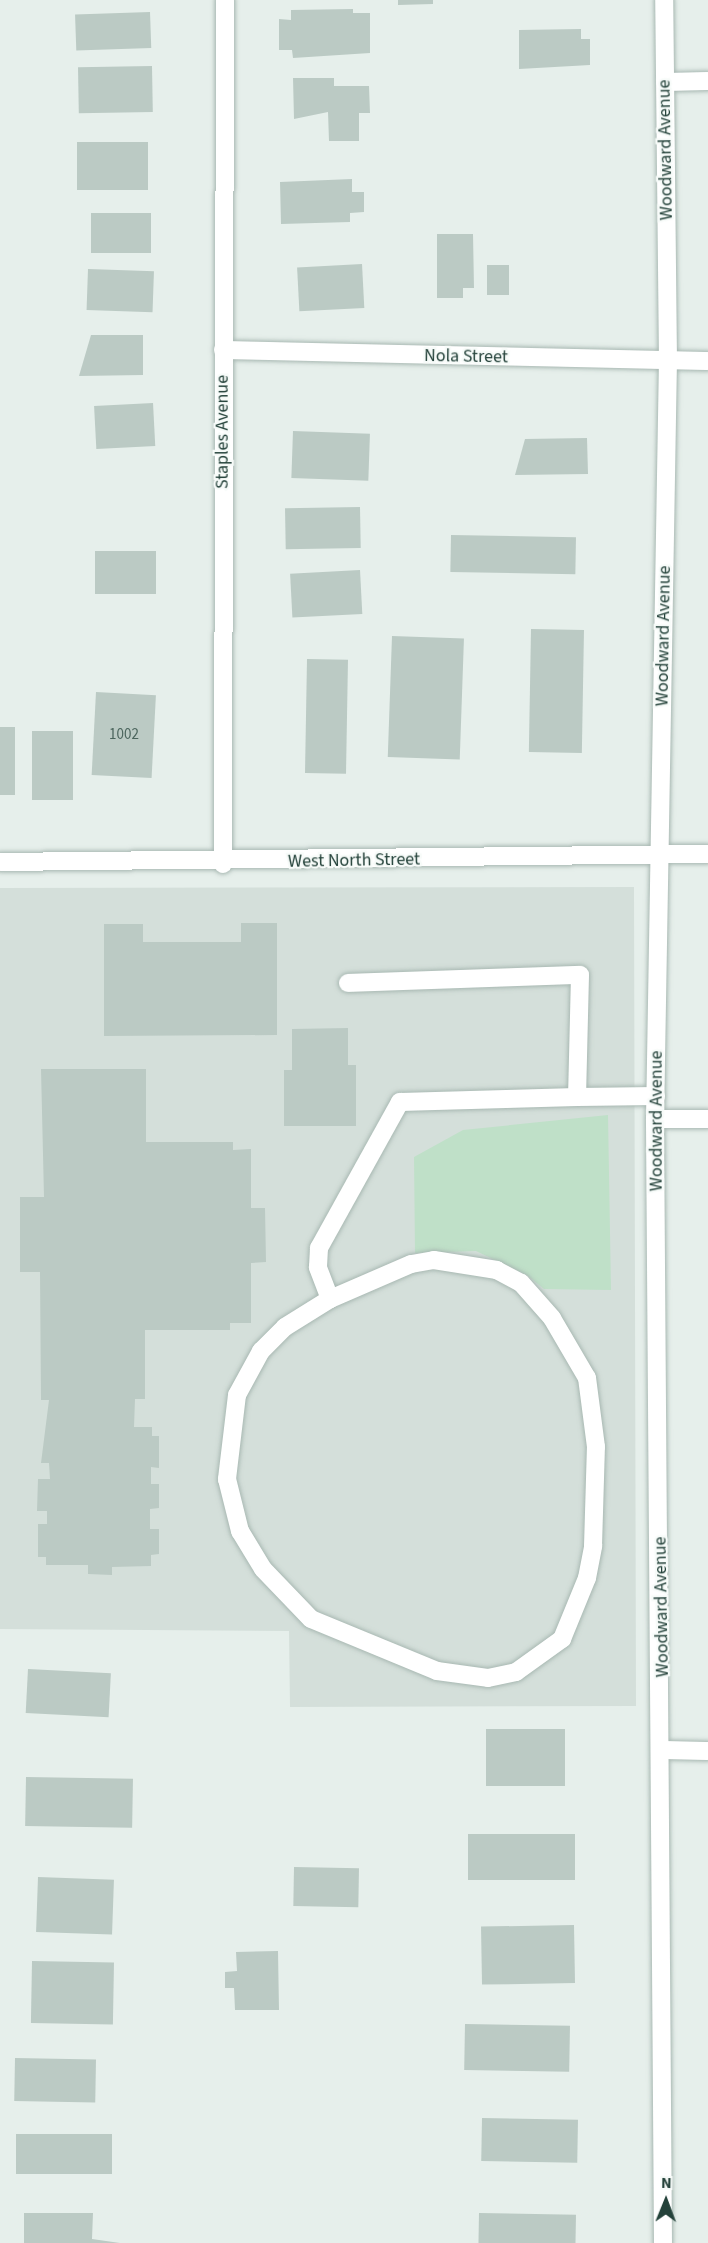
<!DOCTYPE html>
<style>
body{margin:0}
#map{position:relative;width:708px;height:2243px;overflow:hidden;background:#e6efeb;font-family:"Source Sans 3",sans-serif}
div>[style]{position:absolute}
.built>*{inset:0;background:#d4dfda}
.green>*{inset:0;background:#bfe0c8}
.building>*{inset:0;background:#bbcac4;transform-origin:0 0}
.roads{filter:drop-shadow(0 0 2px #a8b8b2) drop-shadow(0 0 2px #a8b8b2)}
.lane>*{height:18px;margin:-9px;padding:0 9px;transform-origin:9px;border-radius:9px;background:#fff}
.street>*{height:18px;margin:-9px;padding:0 9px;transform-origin:9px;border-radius:9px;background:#fff}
.secondary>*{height:18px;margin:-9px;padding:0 9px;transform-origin:9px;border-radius:9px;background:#fff}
span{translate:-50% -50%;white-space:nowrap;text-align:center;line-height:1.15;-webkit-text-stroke:4.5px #f7fbf9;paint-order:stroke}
.number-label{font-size:15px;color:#4a645c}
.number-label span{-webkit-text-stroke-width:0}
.street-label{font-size:18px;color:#24423a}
.north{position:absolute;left:636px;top:2171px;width:60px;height:60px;-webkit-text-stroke:4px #f7fbf9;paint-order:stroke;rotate:1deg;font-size:16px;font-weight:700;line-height:24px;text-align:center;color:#24423a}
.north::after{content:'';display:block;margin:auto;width:21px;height:27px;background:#24423a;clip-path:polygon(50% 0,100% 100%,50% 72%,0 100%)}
</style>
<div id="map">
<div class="built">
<i style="clip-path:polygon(634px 887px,636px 1706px,290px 1707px,289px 1631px,0 1629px,0 888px)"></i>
</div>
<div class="green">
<i style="clip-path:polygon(608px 1115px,611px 1290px,544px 1289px,527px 1275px,476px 1251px,415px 1253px,414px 1157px,463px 1130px)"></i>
</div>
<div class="building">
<i style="clip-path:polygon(398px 0,433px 0,433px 4px,398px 5px)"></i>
<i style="clip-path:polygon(353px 9px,353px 13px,370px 13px,370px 53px,293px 58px,292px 50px,279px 50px,279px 19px,291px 20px,291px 10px)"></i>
<i style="left:150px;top:12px;width:36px;height:75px;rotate:88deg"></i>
<i style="clip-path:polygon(581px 29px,581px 39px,590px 39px,590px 65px,519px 69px,519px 30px)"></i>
<i style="left:152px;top:66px;width:46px;height:74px;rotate:89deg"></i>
<i style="clip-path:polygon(293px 78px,334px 78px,334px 86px,369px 86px,370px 113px,359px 113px,359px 141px,329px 141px,328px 112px,294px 119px)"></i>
<i style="left:77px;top:142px;width:71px;height:48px"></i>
<i style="clip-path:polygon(352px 179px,352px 192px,364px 192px,364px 212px,350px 213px,350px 222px,281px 224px,280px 182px)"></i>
<i style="left:91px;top:213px;width:60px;height:40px"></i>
<i style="clip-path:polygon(437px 234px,473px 234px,474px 288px,463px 288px,463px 298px,437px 298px)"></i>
<i style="left:362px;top:264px;width:44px;height:65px;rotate:87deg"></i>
<i style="left:487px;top:265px;width:22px;height:30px"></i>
<i style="left:88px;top:269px;width:66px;height:41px;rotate:2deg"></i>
<i style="clip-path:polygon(91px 335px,143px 335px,143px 375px,79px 376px)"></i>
<i style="left:153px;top:403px;width:43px;height:59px;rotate:87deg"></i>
<i style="left:293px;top:431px;width:77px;height:47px;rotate:2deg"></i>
<i style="clip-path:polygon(587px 438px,588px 474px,515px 475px,525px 439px)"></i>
<i style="left:360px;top:507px;width:41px;height:75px;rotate:89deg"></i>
<i style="left:451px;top:535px;width:125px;height:37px;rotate:1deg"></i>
<i style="left:95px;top:551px;width:61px;height:43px"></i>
<i style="left:360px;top:570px;width:44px;height:70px;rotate:87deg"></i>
<i style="left:531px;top:629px;width:53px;height:123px;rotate:1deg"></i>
<i style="left:392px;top:636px;width:72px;height:121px;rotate:2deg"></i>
<i style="left:307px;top:659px;width:41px;height:114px;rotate:1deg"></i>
<i style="left:96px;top:692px;width:60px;height:83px;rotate:3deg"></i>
<i style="left:0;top:727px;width:15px;height:68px"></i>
<i style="left:32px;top:731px;width:41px;height:69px"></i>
<i style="clip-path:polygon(241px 923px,277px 923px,277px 1035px,104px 1036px,104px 924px,143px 924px,143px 942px,241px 942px)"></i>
<i style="clip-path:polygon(348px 1028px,348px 1065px,356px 1065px,356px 1126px,284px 1126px,284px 1070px,292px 1070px,292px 1029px)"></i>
<i style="clip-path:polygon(41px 1069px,146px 1069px,146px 1142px,233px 1142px,233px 1150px,251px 1149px,251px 1208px,265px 1208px,266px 1262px,251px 1263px,251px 1323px,230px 1323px,230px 1330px,145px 1330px,145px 1399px,135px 1399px,134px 1427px,152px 1427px,152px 1436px,159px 1436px,159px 1468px,151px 1467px,151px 1484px,159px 1484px,159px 1508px,150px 1509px,150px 1529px,159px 1529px,159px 1554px,151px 1555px,151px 1566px,112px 1567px,112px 1575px,88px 1574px,88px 1565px,46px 1565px,46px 1557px,38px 1557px,38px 1524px,47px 1524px,47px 1511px,37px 1511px,38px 1479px,50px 1479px,49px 1463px,41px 1463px,49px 1400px,41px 1400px,40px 1272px,20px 1272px,20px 1197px,44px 1197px)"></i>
<i style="left:28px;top:1669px;width:83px;height:44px;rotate:3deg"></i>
<i style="left:486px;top:1729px;width:79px;height:57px"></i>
<i style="left:26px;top:1777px;width:107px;height:49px;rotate:1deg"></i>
<i style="left:468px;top:1834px;width:107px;height:46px"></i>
<i style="left:294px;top:1867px;width:65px;height:39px;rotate:1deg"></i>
<i style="left:38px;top:1877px;width:76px;height:55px;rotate:2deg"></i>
<i style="left:574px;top:1925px;width:58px;height:93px;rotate:89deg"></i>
<i style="clip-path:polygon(278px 1951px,279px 2010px,235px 2010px,234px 1988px,225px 1988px,225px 1972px,237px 1971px,236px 1952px)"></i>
<i style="left:32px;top:1961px;width:82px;height:62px;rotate:1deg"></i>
<i style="left:465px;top:2024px;width:105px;height:46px;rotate:1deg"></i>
<i style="left:15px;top:2058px;width:81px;height:43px;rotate:1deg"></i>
<i style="left:482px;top:2118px;width:96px;height:43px;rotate:1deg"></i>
<i style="left:16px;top:2134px;width:96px;height:40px"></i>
<i style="clip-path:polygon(24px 2213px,93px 2213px,92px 2239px,120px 2243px,24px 2243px)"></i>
<i style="left:479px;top:2213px;width:97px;height:30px;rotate:1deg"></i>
</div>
<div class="roads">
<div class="lane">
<i style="left:665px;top:82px;width:43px;rotate:-1.3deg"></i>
<i style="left:348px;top:983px;width:232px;rotate:-2deg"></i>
<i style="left:580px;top:975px;width:122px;rotate:91.4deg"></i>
<i style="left:577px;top:1097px;width:79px;rotate:-0.7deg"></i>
<i style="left:330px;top:1299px;width:53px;rotate:148.1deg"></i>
<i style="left:285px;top:1327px;width:34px;rotate:135deg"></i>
<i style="left:261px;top:1351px;width:50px;rotate:118.6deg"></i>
<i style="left:237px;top:1395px;width:85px;rotate:96.8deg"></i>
<i style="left:227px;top:1479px;width:54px;rotate:76deg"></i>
<i style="left:240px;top:1531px;width:44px;rotate:58.8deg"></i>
<i style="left:263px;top:1569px;width:69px;rotate:46.2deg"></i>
<i style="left:311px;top:1619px;width:136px;rotate:22.4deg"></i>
<i style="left:437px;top:1671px;width:51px;rotate:7.8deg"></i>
<i style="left:488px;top:1678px;width:29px;rotate:-12deg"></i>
<i style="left:516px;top:1672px;width:57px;rotate:-35.7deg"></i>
<i style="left:562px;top:1639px;width:66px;rotate:-67.7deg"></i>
<i style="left:587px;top:1578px;width:33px;rotate:-79deg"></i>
<i style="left:593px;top:1546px;width:99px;rotate:-88.3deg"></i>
<i style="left:596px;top:1447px;width:70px;rotate:-97.4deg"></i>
<i style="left:587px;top:1378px;width:69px;rotate:-120.3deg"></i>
<i style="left:552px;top:1318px;width:47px;rotate:-131.5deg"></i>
<i style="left:521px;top:1283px;width:27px;rotate:-152deg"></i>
<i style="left:497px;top:1270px;width:64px;rotate:-171deg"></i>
<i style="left:434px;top:1260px;width:23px;rotate:170deg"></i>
<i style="left:411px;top:1264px;width:88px;rotate:156.6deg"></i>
<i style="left:330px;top:1299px;width:34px;rotate:-111deg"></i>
<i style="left:318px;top:1267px;width:19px;rotate:-87deg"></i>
<i style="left:319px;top:1248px;width:167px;rotate:-61deg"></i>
<i style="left:400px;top:1102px;width:177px;rotate:-1.6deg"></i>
</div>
<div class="street">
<i style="left:223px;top:350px;width:485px;rotate:1.3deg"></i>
<i style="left:223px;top:864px;width:864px;rotate:-89.87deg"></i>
<i style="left:655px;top:1119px;width:53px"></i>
<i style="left:663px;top:1750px;width:45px;rotate:1.3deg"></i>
<i style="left:663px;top:2243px;width:1124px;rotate:-90.41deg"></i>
<i style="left:655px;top:1119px;width:757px;rotate:-89.02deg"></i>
<i style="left:668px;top:362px;width:362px;rotate:-90.6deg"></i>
</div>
<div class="secondary">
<i style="left:0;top:862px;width:708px;rotate:-0.65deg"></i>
</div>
</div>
<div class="number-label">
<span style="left:124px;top:735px">1002</span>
</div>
<div class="street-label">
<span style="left:666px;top:150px;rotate:-91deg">Woodward Avenue</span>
<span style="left:466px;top:357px;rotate:1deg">Nola Street</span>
<span style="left:223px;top:432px;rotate:-90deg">Staples Avenue</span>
<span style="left:664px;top:636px;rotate:-89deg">Woodward Avenue</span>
<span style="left:354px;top:861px;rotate:-1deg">West North Street</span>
<span style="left:657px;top:1121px;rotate:-90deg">Woodward Avenue</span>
<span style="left:662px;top:1607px;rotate:-91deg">Woodward Avenue</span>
</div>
<div class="north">N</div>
</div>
